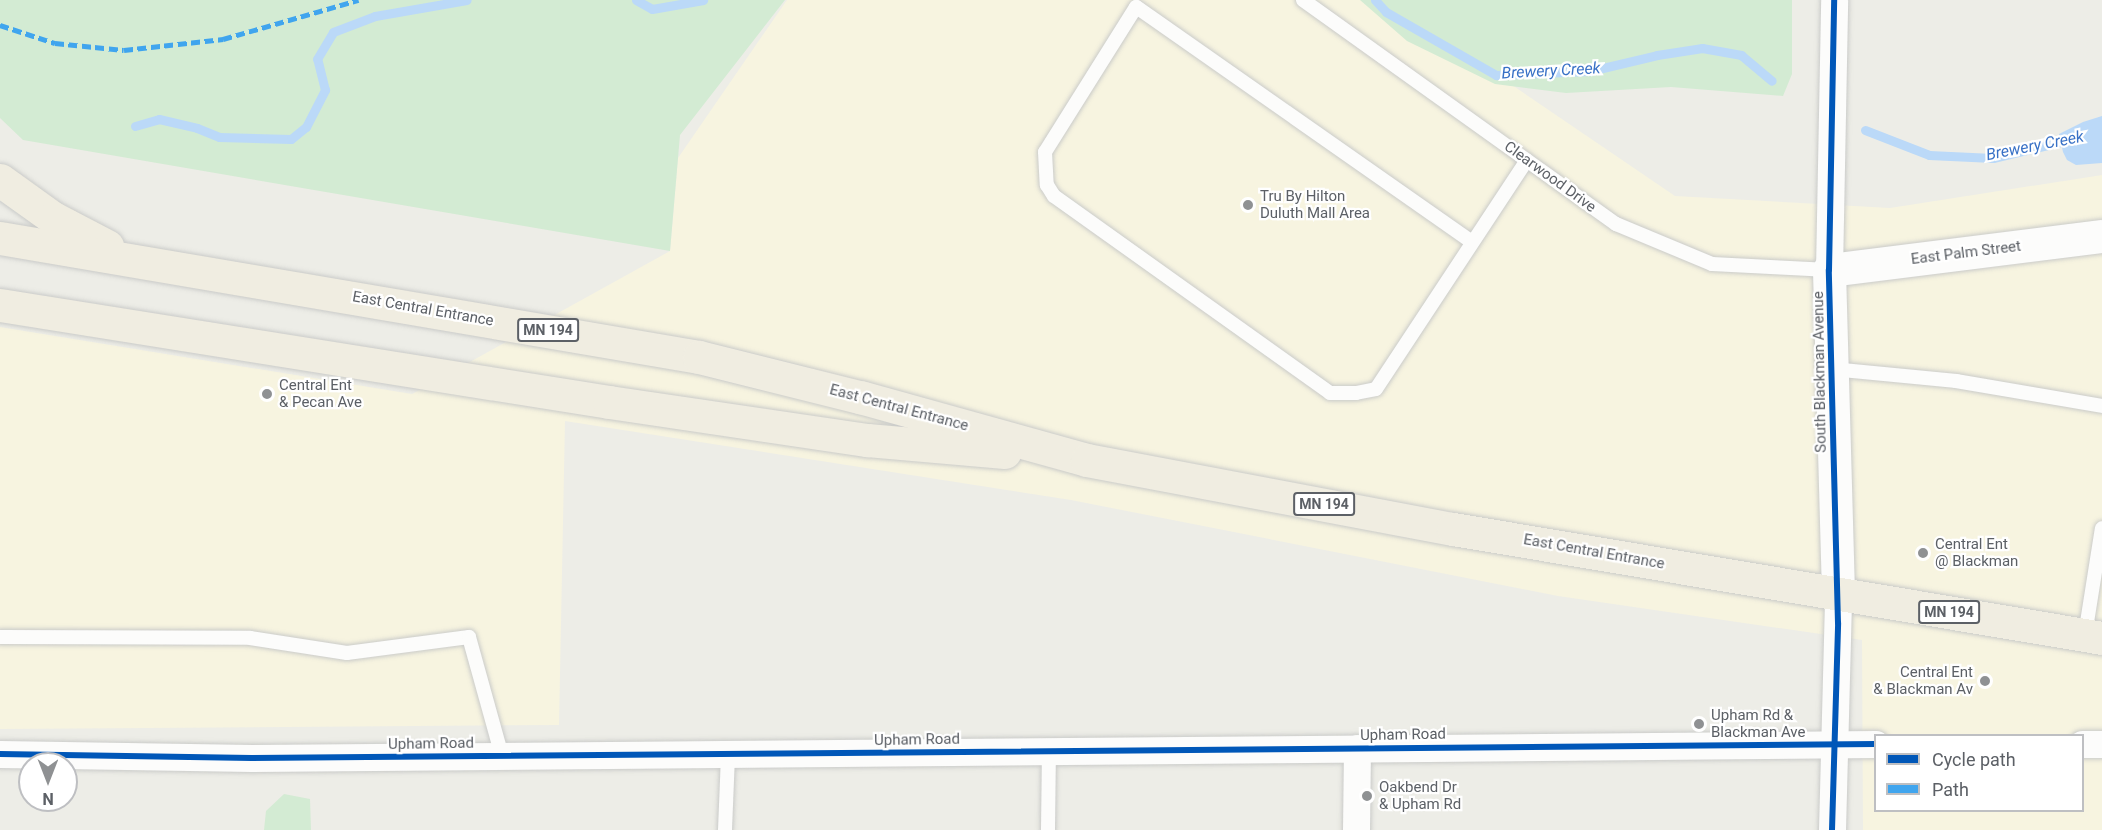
<!DOCTYPE html>
<style>
body{margin:0}
#map{position:relative;width:2102px;height:830px;overflow:hidden;background:#edede7;font-family:Roboto,sans-serif}
div>[style]{position:absolute}
.commercial>*{inset:0;background:#f7f4e0}
.green>*{inset:0;background:#d3ebd3}
.water>*{inset:0;background:#bbd9f8}
.stream>*{height:9px;margin:-4.5px;padding:0 4.5px;transform-origin:4.5px;border-radius:4.5px;background:#bbd9f8}
.roads{filter:drop-shadow(0 0 2px #cacbc9) drop-shadow(0 0 2px #cacbc9)}
.lane>*{height:14px;margin:-7px;padding:0 7px;transform-origin:7px;border-radius:7px;background:#fcfcfb}
.street>*{height:27px;margin:-13.5px;padding:0 13.5px;transform-origin:13.5px;border-radius:13.5px;background:#fcfcfb}
.secondary>*{height:33px;margin:-16.5px;padding:0 16.5px;transform-origin:16.5px;border-radius:16.5px;background:#fcfcfb}
.highway>*{height:33px;margin:-16.5px;padding:0 16.5px;transform-origin:16.5px;border-radius:16.5px;background:#f0ede1}
.quiet>*{height:4.5px;margin-top:-2.25px;transform-origin:0;background:repeating-linear-gradient(90deg,#40a5ee 0 9px,transparent 0 13.5px)}
.cycleway>*{height:6px;margin:-3px;padding:0 3px;transform-origin:3px;border-radius:3px;background:#0057b8}
.dots>*{width:16px;height:16px;translate:-50% -50%;box-sizing:border-box;border:3px solid #fff;border-radius:50%}
span{translate:-50% -50%;white-space:nowrap;text-align:center;line-height:1.15;-webkit-text-stroke:4.5px #fff;paint-order:stroke}
.shield-label span{padding:2px 4px;background:#fff;border:2px solid;border-radius:4px;-webkit-text-stroke-width:0}
.shield-label{font-size:14px;color:#5c6066;font-weight:700}
.street-label{font-size:15px;color:#5c6066}
.poi-label{font-size:15px;color:#5c6066}
.left{translate:0 -50%;text-align:left}
.right{translate:-100% -50%;text-align:right}
.water-label{font-size:16px;color:#3871c6;font-style:italic}
.legend{position:absolute;left:1874px;top:734px;width:210px;height:78px;box-sizing:border-box;background:#fff;border:2px solid #bebfc2;margin:0;padding:8px 10px;list-style:none;font-size:18px;color:#5c6066}
.legend li{display:flex;align-items:center;gap:12px;height:30px}
.legend b{width:30px;border:2px solid #bebfc2}
.north{position:absolute;left:18px;top:752px;width:60px;height:60px;box-sizing:border-box;background:#fff;border:2px solid #bebfc2;border-radius:50%;rotate:180deg;font-size:16px;font-weight:700;line-height:24px;text-align:center;color:#5c6066}
.north::after{content:'';display:block;margin:auto;width:21px;height:27px;background:#8f9193;clip-path:polygon(50% 0,100% 100%,50% 72%,0 100%)}
</style>
<div id="map">
<div class="commercial">
<i style="clip-path:polygon(evenodd,787px 0,1387px 0,1675px 196px,1890px 208px,2102px 175px,2102px 830px,1863px 830px,1862px 640px,1558px 596px,1071px 500px,565px 421px,559px 725px,0 729px,0 327px,412px 394px,670px 251px,678px 158px,787px 0,1876px 736px,2082px 736px,2082px 810px,1876px 810px,1876px 736px)"></i>
</div>
<div class="green">
<i style="clip-path:polygon(0 0,785px 0,680px 135px,670px 251px,23px 140px,0 118px)"></i>
<i style="clip-path:polygon(1360px 0,1792px 0,1792px 74px,1783px 96px,1671px 87px,1566px 93px,1495px 84px,1407px 41px)"></i>
<i style="clip-path:polygon(284px 794px,310px 799px,311px 830px,264px 830px,266px 811px)"></i>
</div>
<div class="water">
<i style="clip-path:polygon(2102px 116px,2102px 163px,2076px 165px,2067px 160px,2063px 152px,2059px 134px,2083px 122px)"></i>
</div>
<div class="stream">
<i style="left:636px;top:0;width:18px;rotate:29deg"></i>
<i style="left:652px;top:9px;width:52px;rotate:-10deg"></i>
<i style="left:1375px;top:0;width:16px;rotate:47deg"></i>
<i style="left:1386px;top:12px;width:127px;rotate:29.8deg"></i>
<i style="left:1496px;top:75px;width:94px;rotate:-2.4deg"></i>
<i style="left:1590px;top:71px;width:69px;rotate:-13.4deg"></i>
<i style="left:1657px;top:55px;width:46px;rotate:-8.8deg"></i>
<i style="left:1702px;top:48px;width:40px;rotate:10deg"></i>
<i style="left:1741px;top:55px;width:40px;rotate:40deg"></i>
<i style="left:135px;top:126px;width:25px;rotate:-16deg"></i>
<i style="left:159px;top:119px;width:39px;rotate:13deg"></i>
<i style="left:197px;top:128px;width:24px;rotate:22deg"></i>
<i style="left:219px;top:137px;width:72px;rotate:1.6deg"></i>
<i style="left:291px;top:139px;width:19px;rotate:-39deg"></i>
<i style="left:306px;top:127px;width:42px;rotate:-62.8deg"></i>
<i style="left:325px;top:90px;width:32px;rotate:-104deg"></i>
<i style="left:317px;top:59px;width:31px;rotate:-59deg"></i>
<i style="left:333px;top:32px;width:45px;rotate:-20.9deg"></i>
<i style="left:375px;top:16px;width:93px;rotate:-9.9deg"></i>
<i style="left:1865px;top:130px;width:69px;rotate:21.3deg"></i>
<i style="left:1929px;top:155px;width:64px;rotate:2.7deg"></i>
<i style="left:1993px;top:158px;width:79px;rotate:-13.2deg"></i>
</div>
<div class="roads">
<div class="lane">
<i style="left:1303px;top:0;width:385px;rotate:35.6deg"></i>
<i style="left:1616px;top:224px;width:104px;rotate:22.6deg"></i>
<i style="left:1712px;top:264px;width:117px;rotate:2.9deg"></i>
<i style="left:1472px;top:242px;width:410px;rotate:-145deg"></i>
<i style="left:1136px;top:7px;width:171px;rotate:122.1deg"></i>
<i style="left:1045px;top:152px;width:33px;rotate:87deg"></i>
<i style="left:1047px;top:185px;width:13px;rotate:58deg"></i>
<i style="left:1054px;top:196px;width:339px;rotate:35.5deg"></i>
<i style="left:1330px;top:393px;width:26px"></i>
<i style="left:1356px;top:393px;width:20px;rotate:-11deg"></i>
<i style="left:1376px;top:389px;width:274px;rotate:-56.6deg"></i>
<i style="left:1832px;top:369px;width:125px;rotate:5.5deg"></i>
<i style="left:1956px;top:381px;width:148px;rotate:9.7deg"></i>
<i style="left:2085px;top:635px;width:108px;rotate:-81deg"></i>
<i style="left:0;top:637px;width:250px;rotate:0.2deg"></i>
<i style="left:250px;top:638px;width:98px;rotate:8.8deg"></i>
<i style="left:347px;top:653px;width:123px;rotate:-7.5deg"></i>
<i style="left:469px;top:637px;width:123px;rotate:74.5deg"></i>
<i style="left:725px;top:830px;width:76px;rotate:-87.7deg"></i>
<i style="left:1048px;top:830px;width:80px;rotate:-89.3deg"></i>
</div>
<div class="street">
<i style="left:1829px;top:270px;width:270px;rotate:-88.9deg"></i>
<i style="left:2082px;top:744px;width:20px"></i>
<i style="left:0;top:754px;width:252px;rotate:0.9deg"></i>
<i style="left:252px;top:758px;width:1624px;rotate:-0.49deg"></i>
<i style="left:1356px;top:830px;width:82px;rotate:-89.3deg"></i>
<i style="left:1832px;top:830px;width:237px;rotate:-88.5deg"></i>
</div>
<div class="secondary">
<i style="left:1838px;top:593px;width:323px;rotate:-91.6deg"></i>
<i style="left:1829px;top:270px;width:275px;rotate:-7.1deg"></i>
</div>
<div class="highway">
<i style="left:0;top:180px;width:65px;rotate:35.6deg"></i>
<i style="left:53px;top:218px;width:61px;rotate:27.4deg"></i>
<i style="left:0;top:238px;width:709px;rotate:9.66deg"></i>
<i style="left:699px;top:357px;width:166px;rotate:14deg"></i>
<i style="left:860px;top:397px;width:236px;rotate:15.5deg"></i>
<i style="left:1087px;top:460px;width:372px;rotate:10.7deg"></i>
<i style="left:1453px;top:529px;width:658px;rotate:9.53deg"></i>
<i style="left:0;top:305px;width:617px;rotate:9.05deg"></i>
<i style="left:609px;top:402px;width:261px;rotate:8.4deg"></i>
<i style="left:867px;top:440px;width:138px;rotate:5deg"></i>
</div>
</div>
<div class="quiet">
<i style="left:0;top:25px;width:58px;rotate:18.1deg"></i>
<i style="left:55px;top:43px;width:69px;rotate:5.8deg"></i>
<i style="left:124px;top:50px;width:100px;rotate:-6.3deg"></i>
<i style="left:223px;top:39px;width:141px;rotate:-16.1deg"></i>
</div>
<div class="cycleway">
<i style="left:0;top:754px;width:252px;rotate:0.9deg"></i>
<i style="left:252px;top:758px;width:1624px;rotate:-0.49deg"></i>
<i style="left:1832px;top:830px;width:207px;rotate:-88.3deg"></i>
<i style="left:1838px;top:623px;width:353px;rotate:-91.5deg"></i>
<i style="left:1829px;top:270px;width:270px;rotate:-88.9deg"></i>
</div>
<div class="dots">
<i style="left:1248px;top:205px;background:#8f9193"></i>
<i style="left:267px;top:394px;background:#8f9193"></i>
<i style="left:1923px;top:553px;background:#8f9193"></i>
<i style="left:1985px;top:681px;background:#8f9193"></i>
<i style="left:1699px;top:724px;background:#8f9193"></i>
<i style="left:1367px;top:796px;background:#8f9193"></i>
</div>
<div class="shield-label">
<span style="left:548px;top:330px">MN 194</span>
<span style="left:1324px;top:504px">MN 194</span>
<span style="left:1949px;top:612px">MN 194</span>
</div>
<div class="street-label">
<span style="left:1550px;top:177px;rotate:36deg">Clearwood Drive</span>
<span style="left:1966px;top:253px;rotate:-7deg">East Palm Street</span>
<span style="left:423px;top:309px;rotate:10deg">East Central Entrance</span>
<span style="left:1820px;top:372px;rotate:-91deg">South Blackman Avenue</span>
<span style="left:899px;top:408px;rotate:15deg">East Central Entrance</span>
<span style="left:1594px;top:552px;rotate:10deg">East Central Entrance</span>
<span style="left:1403px;top:735px;rotate:-1deg">Upham Road</span>
<span style="left:917px;top:740px;rotate:-1deg">Upham Road</span>
<span style="left:431px;top:744px;rotate:-1deg">Upham Road</span>
</div>
<div class="poi-label">
<span class="left" style="left:1260px;top:205px">Tru By Hilton<br>Duluth Mall Area</span>
<span class="left" style="left:279px;top:394px">Central Ent<br>&amp; Pecan Ave</span>
<span class="left" style="left:1935px;top:553px">Central Ent<br>@ Blackman</span>
<span class="right" style="left:1973px;top:681px">Central Ent<br>&amp; Blackman Av</span>
<span class="left" style="left:1711px;top:724px">Upham Rd &amp;<br>Blackman Ave</span>
<span class="left" style="left:1379px;top:796px">Oakbend Dr<br>&amp; Upham Rd</span>
</div>
<div class="water-label">
<span style="left:1551px;top:71px;rotate:-3deg">Brewery Creek</span>
<span style="left:2035px;top:146px;rotate:-11deg">Brewery Creek</span>
</div>
<ul class="legend">
<li><b style="height:8px;background:#0057b8"></b>Cycle path</li>
<li><b style="height:8px;background:#40a5ee"></b>Path</li>
</ul>
<div class="north">N</div>
</div>
